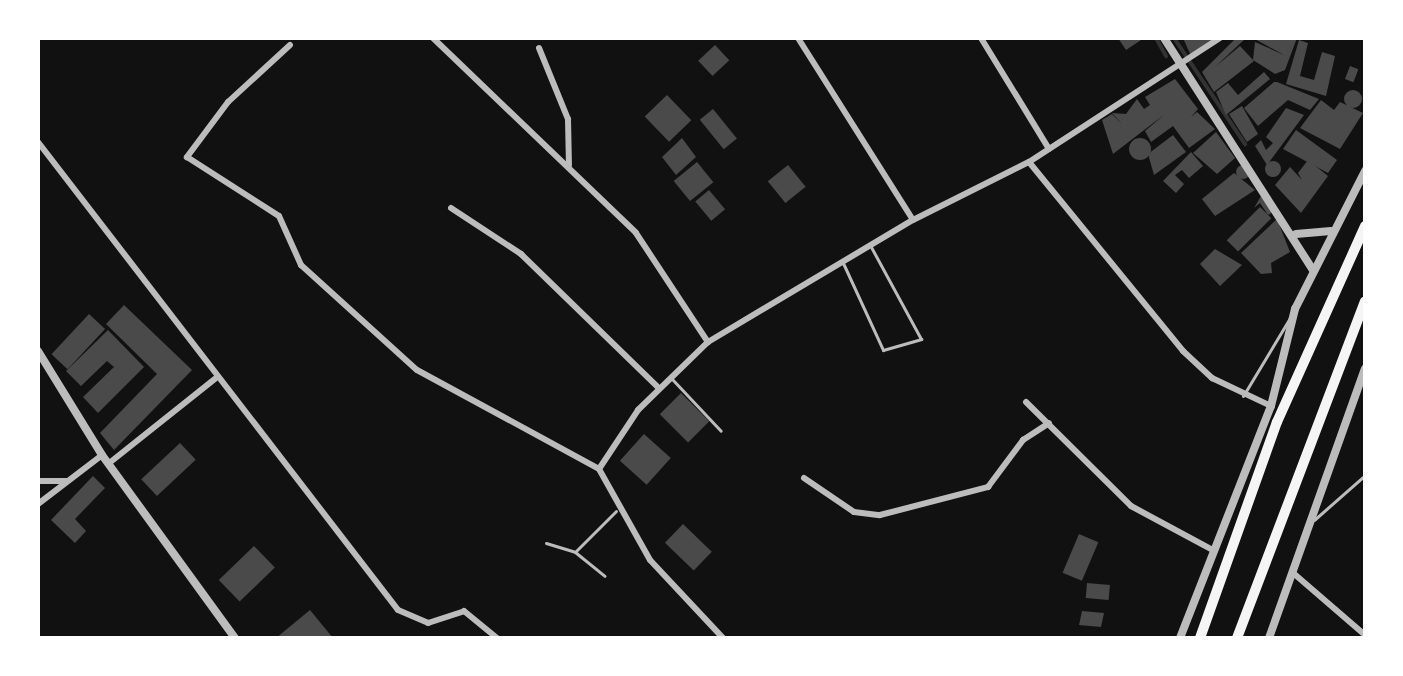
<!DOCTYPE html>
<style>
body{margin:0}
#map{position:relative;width:1403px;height:676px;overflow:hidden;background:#111;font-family:"Source Sans 3",sans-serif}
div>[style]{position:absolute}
.stream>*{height:4px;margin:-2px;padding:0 2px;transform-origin:2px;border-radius:2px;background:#333}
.building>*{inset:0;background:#4a4a4a;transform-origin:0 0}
.round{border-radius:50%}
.service>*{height:3px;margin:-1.5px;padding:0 1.5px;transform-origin:1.5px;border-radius:1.5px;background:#bcbcbc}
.minor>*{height:6px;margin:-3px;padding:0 3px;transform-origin:3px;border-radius:3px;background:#bcbcbc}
.tertiary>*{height:8px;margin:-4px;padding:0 4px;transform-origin:4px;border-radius:4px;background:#bcbcbc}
.trunk>*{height:10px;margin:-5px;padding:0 5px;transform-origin:5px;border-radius:5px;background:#f5f5f5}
span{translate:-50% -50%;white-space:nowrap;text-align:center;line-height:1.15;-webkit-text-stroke:6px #fff;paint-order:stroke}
.frame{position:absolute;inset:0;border:40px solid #fff;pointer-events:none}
</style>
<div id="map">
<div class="stream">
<i style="left:1156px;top:38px;width:21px;rotate:61deg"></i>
<i style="left:1174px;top:38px;width:128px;rotate:56.2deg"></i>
</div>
<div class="building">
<i style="clip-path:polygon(1118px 38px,1144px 38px,1126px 50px)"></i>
<i style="clip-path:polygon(1183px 38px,1210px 38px,1213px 41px,1191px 56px)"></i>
<i style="clip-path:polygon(1236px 38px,1246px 38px,1215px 67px,1240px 46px,1254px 61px,1214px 92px,1202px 72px)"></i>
<i style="clip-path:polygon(1253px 38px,1297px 38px,1285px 70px,1275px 74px,1253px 60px,1255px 42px,1284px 55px)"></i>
<i style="clip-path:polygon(1299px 40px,1308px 43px,1300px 76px,1314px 80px,1322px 52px,1335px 56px,1326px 96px,1286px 84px)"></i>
<i style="left:715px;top:45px;width:21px;height:23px;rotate:47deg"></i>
<i style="left:1350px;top:66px;width:9px;height:14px;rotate:21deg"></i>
<i style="clip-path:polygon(1264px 72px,1270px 79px,1226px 115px,1216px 92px,1228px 83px,1238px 95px)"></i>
<i style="clip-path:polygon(1175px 79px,1198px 109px,1191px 117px,1197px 112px,1215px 129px,1189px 148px,1173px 126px,1151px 142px,1145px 131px,1165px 114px,1113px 154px,1102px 120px,1112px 114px,1122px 124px,1112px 113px,1126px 114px,1137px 99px,1144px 109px,1150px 105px,1145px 97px)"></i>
<i style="clip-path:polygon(1274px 82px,1277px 82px,1319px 99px,1310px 110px,1288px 100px,1258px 126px,1244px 108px)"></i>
<i class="round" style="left:1344px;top:90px;width:18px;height:18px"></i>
<i style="left:667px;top:95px;width:35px;height:31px;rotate:46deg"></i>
<i style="clip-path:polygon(1321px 100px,1334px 110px,1340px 102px,1363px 113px,1340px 149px,1300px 128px)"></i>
<i style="clip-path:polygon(1242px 106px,1258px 134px,1247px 142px,1229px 114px)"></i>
<i style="clip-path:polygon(1286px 108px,1304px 115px,1267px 165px,1255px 146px,1261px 140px,1266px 150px,1273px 143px,1266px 137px)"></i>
<i style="left:713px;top:109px;width:38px;height:17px;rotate:51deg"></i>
<i style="clip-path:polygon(1296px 130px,1337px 160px,1328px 173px,1283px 149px)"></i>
<i style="clip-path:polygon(1216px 132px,1235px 158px,1217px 174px,1193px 153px)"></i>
<i style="clip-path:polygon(1173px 135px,1186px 152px,1154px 175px,1148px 154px)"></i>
<i style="clip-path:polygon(682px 138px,696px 157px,676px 175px,662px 157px)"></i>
<i class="round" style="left:1129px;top:138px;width:22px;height:22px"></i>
<i style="clip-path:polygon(1191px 152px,1203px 166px,1189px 178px,1182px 170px,1175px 175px,1184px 184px,1176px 193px,1163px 181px)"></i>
<i style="clip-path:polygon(1308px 160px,1328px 176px,1301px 213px,1275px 185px,1290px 167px,1302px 180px,1298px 173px)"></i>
<i class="round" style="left:1265px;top:161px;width:16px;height:16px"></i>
<i style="left:697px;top:162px;width:26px;height:30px;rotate:51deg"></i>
<i style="left:788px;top:165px;width:28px;height:26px;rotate:51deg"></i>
<i class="round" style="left:1236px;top:165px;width:14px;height:14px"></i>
<i style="clip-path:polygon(1234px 173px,1255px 190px,1215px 216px,1202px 199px)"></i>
<i style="left:709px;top:190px;width:25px;height:18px;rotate:50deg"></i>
<i style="clip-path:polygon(1261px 196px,1269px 206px,1275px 211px,1268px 215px,1260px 203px,1254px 208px)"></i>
<i style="left:1260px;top:207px;width:16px;height:47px;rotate:45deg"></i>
<i style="clip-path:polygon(1277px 219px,1290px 252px,1271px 263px,1272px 273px,1261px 274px,1241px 253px)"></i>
<i style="clip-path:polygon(1215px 249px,1242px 265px,1220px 286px,1200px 264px)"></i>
<i style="clip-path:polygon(124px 305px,192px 370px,114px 450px,100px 433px,157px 374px,106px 324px)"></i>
<i style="left:89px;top:314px;width:22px;height:55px;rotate:43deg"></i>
<i style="clip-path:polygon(108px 330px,144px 367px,98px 413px,83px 397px,114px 367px,107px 361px,81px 386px,66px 371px)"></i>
<i style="left:681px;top:393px;width:40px;height:30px;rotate:45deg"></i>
<i style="left:644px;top:434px;width:36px;height:36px;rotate:42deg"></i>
<i style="left:180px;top:443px;width:23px;height:53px;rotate:47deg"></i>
<i style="clip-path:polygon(93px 476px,105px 488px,75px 519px,86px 531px,75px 543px,51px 520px)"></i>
<i style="left:683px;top:524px;width:40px;height:26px;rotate:44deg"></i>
<i style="left:1079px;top:534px;width:21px;height:42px;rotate:23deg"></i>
<i style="left:254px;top:546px;width:30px;height:49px;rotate:46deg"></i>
<i style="left:1087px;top:583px;width:23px;height:15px;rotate:5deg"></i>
<i style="clip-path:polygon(310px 610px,333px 638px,276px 638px)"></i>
<i style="clip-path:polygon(1082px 611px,1104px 613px,1101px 627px,1079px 625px)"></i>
</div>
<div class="service">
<i style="left:843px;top:263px;width:96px;rotate:65.3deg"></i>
<i style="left:883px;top:350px;width:40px;rotate:-16deg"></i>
<i style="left:921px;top:339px;width:107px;rotate:-118.5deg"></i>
<i style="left:672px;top:379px;width:71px;rotate:46.7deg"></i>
<i style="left:1243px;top:396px;width:93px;rotate:-59deg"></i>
<i style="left:1314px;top:520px;width:68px;rotate:-41.4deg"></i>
<i style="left:546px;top:543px;width:30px;rotate:17deg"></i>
<i style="left:575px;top:552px;width:58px;rotate:-45deg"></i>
<i style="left:575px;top:552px;width:38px;rotate:39deg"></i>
</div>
<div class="minor">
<i style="left:433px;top:38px;width:281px;rotate:43.8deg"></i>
<i style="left:636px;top:233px;width:131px;rotate:56.6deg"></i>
<i style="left:798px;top:38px;width:215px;rotate:57.7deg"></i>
<i style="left:981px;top:38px;width:130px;rotate:58.5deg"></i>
<i style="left:290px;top:45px;width:84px;rotate:137.4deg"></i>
<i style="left:228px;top:102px;width:69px;rotate:126.7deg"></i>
<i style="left:187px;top:157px;width:109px;rotate:32.7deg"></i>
<i style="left:279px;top:216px;width:54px;rotate:65.8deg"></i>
<i style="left:301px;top:265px;width:156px;rotate:42.2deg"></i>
<i style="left:417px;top:370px;width:207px;rotate:28.5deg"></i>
<i style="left:539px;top:48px;width:77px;rotate:67.8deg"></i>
<i style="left:568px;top:119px;width:46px;rotate:88.8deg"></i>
<i style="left:38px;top:142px;width:590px;rotate:52.43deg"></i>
<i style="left:398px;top:610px;width:33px;rotate:23deg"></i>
<i style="left:428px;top:623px;width:38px;rotate:-18deg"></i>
<i style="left:464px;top:611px;width:43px;rotate:39.3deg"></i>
<i style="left:1029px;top:162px;width:244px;rotate:50.8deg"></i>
<i style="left:1183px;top:351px;width:40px;rotate:43deg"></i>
<i style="left:1212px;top:378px;width:65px;rotate:25.4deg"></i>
<i style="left:451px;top:208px;width:84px;rotate:33.3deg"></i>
<i style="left:521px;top:254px;width:192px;rotate:44.2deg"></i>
<i style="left:1026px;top:402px;width:148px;rotate:44.7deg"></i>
<i style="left:1131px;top:506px;width:91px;rotate:28.3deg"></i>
<i style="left:108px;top:464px;width:137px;rotate:-38.5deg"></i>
<i style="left:599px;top:469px;width:71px;rotate:-56.5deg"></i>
<i style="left:638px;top:410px;width:98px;rotate:-44.2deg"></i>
<i style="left:708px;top:342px;width:239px;rotate:-30.8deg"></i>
<i style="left:913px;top:220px;width:130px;rotate:-26.6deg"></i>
<i style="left:1029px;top:162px;width:228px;rotate:-33deg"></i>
<i style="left:599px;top:469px;width:104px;rotate:60.7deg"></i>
<i style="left:650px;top:560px;width:107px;rotate:46.9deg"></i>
<i style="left:804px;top:478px;width:60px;rotate:34.2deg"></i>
<i style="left:854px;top:512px;width:26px;rotate:7deg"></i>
<i style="left:880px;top:515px;width:112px;rotate:-14.5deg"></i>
<i style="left:988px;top:487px;width:59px;rotate:-53.3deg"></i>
<i style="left:1023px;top:440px;width:31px;rotate:-33deg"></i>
<i style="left:38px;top:481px;width:28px"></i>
<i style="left:38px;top:504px;width:81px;rotate:-37.4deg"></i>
<i style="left:1292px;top:572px;width:96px;rotate:40.8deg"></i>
</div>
<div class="tertiary">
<i style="left:1164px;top:38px;width:276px;rotate:57.3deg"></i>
<i style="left:1296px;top:234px;width:35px;rotate:-5deg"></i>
<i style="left:38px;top:351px;width:122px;rotate:58.4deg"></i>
<i style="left:102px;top:455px;width:226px;rotate:54deg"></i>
<i style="left:1180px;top:638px;width:249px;rotate:-68.6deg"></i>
<i style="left:1271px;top:406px;width:100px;rotate:-76.1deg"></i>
<i style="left:1295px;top:309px;width:155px;rotate:-63.1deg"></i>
<i style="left:1269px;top:638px;width:286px;rotate:-70.4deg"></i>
</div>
<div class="trunk">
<i style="left:1200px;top:638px;width:229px;rotate:-70.4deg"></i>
<i style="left:1277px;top:422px;width:215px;rotate:-65.8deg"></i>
<i style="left:1237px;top:638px;width:360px;rotate:-69.2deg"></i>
</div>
<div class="frame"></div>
</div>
